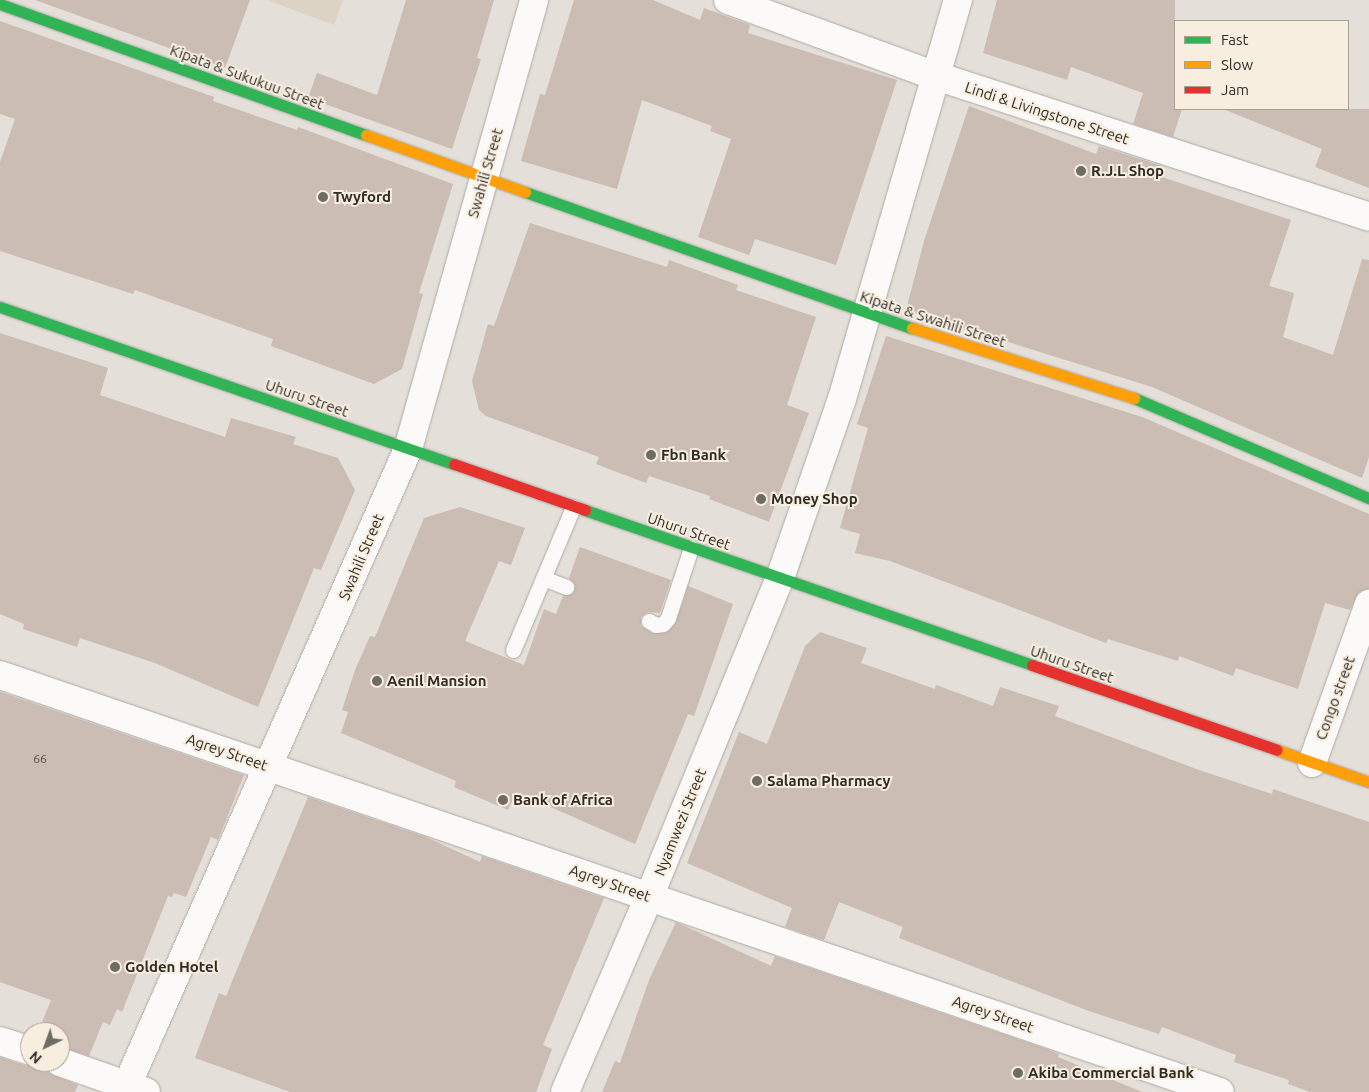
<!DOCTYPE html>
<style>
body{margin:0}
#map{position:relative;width:1369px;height:1092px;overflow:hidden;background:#e4dfd8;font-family:Ubuntu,sans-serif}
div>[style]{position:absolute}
.built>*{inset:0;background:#ddd3c5}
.building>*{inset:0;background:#cbbcb4}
.roads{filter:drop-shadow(0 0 1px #aeaaa4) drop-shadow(0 0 1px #aeaaa4)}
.lane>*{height:15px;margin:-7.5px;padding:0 7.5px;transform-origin:7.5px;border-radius:7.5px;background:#fbfaf9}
.street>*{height:28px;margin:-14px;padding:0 14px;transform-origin:14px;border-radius:14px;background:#fbfaf9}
.fast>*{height:11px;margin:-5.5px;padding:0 5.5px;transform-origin:5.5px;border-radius:5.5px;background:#30b455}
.slow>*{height:11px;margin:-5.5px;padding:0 5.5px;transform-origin:5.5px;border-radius:5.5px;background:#ff9f0a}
.jam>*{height:11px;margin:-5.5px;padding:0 5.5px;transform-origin:5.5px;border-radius:5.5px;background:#e5322d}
.dots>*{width:14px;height:14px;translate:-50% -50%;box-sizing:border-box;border:2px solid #f7eedf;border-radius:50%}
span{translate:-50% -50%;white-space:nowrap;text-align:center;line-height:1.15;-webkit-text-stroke:4px #f7eedf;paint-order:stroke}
.number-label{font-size:12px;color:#57504a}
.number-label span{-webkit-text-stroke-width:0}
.street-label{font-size:15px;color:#302c27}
.poi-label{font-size:15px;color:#302c27;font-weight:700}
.left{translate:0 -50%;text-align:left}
.legend{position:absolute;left:1174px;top:20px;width:175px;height:90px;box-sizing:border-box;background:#f7eedf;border:1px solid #a7a095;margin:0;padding:6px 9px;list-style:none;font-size:15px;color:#302c27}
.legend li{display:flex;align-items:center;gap:10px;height:25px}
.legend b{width:25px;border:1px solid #a7a095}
.north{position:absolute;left:20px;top:1022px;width:50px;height:50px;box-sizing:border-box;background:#f7eedf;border:1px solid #a7a095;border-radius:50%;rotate:222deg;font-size:14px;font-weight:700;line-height:20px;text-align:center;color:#302c27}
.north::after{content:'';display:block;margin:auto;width:18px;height:22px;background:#6f6b65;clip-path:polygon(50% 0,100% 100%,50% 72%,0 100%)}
</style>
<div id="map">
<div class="built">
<i style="clip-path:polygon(267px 0,343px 0,334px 25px)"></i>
</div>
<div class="building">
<i style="clip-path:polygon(35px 0,250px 0,225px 68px)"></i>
<i style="clip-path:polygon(406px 0,494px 0,477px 58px,481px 59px,452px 149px,308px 98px,317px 73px,377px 95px)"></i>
<i style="clip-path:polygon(574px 0,653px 0,700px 20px,704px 8px,750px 25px,748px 33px,897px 80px,836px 265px,755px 239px,749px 255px,698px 237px,731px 139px,710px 131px,712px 126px,642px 100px,617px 189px,521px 161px,540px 94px,545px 95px)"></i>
<i style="clip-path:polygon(997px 0,1175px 0,1175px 109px,1182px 109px,1173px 137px,1133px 124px,1143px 93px,1071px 67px,1067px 80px,983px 53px)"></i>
<i style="clip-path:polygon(0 21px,214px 97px,213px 101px,297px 130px,298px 127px,453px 184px,419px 293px,423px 294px,402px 369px,374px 384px,271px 346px,273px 339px,135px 290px,133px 294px,0 251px,0 162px,15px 119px,0 114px)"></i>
<i style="clip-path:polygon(969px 106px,1096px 154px,1099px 146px,1162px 166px,1159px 176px,1291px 220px,1269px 286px,1294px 293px,1283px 337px,1333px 355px,1362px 259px,1369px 260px,1369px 457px,1362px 478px,1152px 387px,906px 310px,924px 241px)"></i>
<i style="clip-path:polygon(1223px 109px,1369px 109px,1369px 188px,1315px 167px,1322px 149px)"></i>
<i style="clip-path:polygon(530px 223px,667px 267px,669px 260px,738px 285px,736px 290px,816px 317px,787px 405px,809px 413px,769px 522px,709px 499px,710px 496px,649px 476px,646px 483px,596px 464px,599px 457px,486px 416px,479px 410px,472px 381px,488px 324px,494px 326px)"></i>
<i style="clip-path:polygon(0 333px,108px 368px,100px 395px,225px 437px,231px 418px,296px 437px,293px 444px,338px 458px,355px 490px,321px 570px,314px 568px,258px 707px,155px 663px,80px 638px,77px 647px,23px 629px,24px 624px,0 614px)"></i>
<i style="clip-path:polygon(886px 336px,1142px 417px,1369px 514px,1369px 589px,1359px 592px,1350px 610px,1325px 603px,1298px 689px,1236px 668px,1233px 676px,1179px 656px,1178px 661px,1108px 639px,1106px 643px,890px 561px,855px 553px,860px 534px,840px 528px,868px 428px,857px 424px)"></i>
<i style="clip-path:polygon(460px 507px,525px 528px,511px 565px,499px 561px,465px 641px,524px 665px,544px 609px,556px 614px,563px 596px,574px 591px,575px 585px,569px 578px,580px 547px,671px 580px,660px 613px,648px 612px,641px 617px,641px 626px,652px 633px,665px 633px,675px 624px,688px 586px,733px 604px,694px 716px,688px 714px,635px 844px,516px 792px,508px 810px,454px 787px,456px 781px,341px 733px,348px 712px,342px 710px,355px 670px,370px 636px,375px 637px,424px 518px)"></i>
<i style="clip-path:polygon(820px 632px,867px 648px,861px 663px,935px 689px,936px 685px,993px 706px,1000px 687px,1059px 706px,1055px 716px,1199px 770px,1272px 794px,1273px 789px,1369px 822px,1369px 1092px,1310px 1092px,1288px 1084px,1289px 1080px,1234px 1062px,1236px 1055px,1162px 1027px,1159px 1034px,1089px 1011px,899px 938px,903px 927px,839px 902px,824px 940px,785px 927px,792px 908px,687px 863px,739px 732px,767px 744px,805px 646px)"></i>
<i style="clip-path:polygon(0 692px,244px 775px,218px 840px,211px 837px,186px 897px,174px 893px,172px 897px,168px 896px,122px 1012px,117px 1009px,110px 1025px,103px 1022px,89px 1056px,60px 1047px,60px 1032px,38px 1032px,51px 1000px,0 982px)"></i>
<i style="clip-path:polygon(308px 797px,426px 837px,480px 862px,482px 856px,604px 898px,543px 1045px,552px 1049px,536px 1092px,290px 1092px,195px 1058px,219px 993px,226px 996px)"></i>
<i style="clip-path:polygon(676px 922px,771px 966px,775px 956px,1047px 1049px,1059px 1054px,1058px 1057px,1142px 1092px,602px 1092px,615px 1061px,620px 1063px,649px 980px)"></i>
<i style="clip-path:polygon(0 1057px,26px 1066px,45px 1062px,49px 1073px,78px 1085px,75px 1092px,0 1092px)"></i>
</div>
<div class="roads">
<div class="lane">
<i style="left:543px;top:578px;width:25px;rotate:21deg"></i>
<i style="left:649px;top:621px;width:8px;rotate:30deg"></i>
<i style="left:656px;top:625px;width:7px;rotate:-8deg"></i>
<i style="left:663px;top:624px;width:8px;rotate:-50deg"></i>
<i style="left:668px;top:618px;width:74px;rotate:-71.8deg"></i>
<i style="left:513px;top:650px;width:155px;rotate:-67.2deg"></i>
</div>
<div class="street">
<i style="left:728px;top:0;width:221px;rotate:20.1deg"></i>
<i style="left:936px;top:76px;width:455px;rotate:18deg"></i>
<i style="left:0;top:675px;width:1289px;rotate:18.87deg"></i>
<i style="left:1312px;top:763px;width:169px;rotate:-70.3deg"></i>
<i style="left:0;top:1041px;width:32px;rotate:18deg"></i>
<i style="left:60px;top:1062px;width:91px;rotate:19.2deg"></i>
<i style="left:124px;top:1092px;width:703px;rotate:-66.17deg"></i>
<i style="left:408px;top:449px;width:466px;rotate:-74.3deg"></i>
<i style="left:565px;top:1092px;width:212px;rotate:-66.7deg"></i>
<i style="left:649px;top:897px;width:345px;rotate:-67.7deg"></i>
<i style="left:780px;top:578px;width:189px;rotate:-70.9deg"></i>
<i style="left:842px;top:399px;width:416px;rotate:-73.8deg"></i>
</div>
<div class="fast">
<i style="left:0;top:4px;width:389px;rotate:19.7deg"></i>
<i style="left:525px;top:192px;width:410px;rotate:19.4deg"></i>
<i style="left:0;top:307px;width:480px;rotate:19.1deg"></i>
<i style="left:1134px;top:398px;width:255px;rotate:23.1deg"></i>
<i style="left:585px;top:510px;width:473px;rotate:19.1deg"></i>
</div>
<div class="slow">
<i style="left:366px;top:135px;width:169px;rotate:19.7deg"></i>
<i style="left:912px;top:328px;width:233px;rotate:17.5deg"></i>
<i style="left:1277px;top:750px;width:97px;rotate:19.2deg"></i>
</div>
<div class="jam">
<i style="left:454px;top:464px;width:139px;rotate:19.3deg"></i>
<i style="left:1032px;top:665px;width:259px;rotate:19.1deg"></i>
</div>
</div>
<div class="dots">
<i style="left:1081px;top:171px;background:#6f6b65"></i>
<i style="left:323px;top:197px;background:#6f6b65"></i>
<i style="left:651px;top:455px;background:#6f6b65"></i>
<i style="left:761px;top:499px;background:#6f6b65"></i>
<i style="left:377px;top:681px;background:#6f6b65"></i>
<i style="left:757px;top:781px;background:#6f6b65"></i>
<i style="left:503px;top:800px;background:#6f6b65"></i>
<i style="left:115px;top:967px;background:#6f6b65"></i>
<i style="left:1018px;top:1073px;background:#6f6b65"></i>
</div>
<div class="number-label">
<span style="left:40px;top:759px">66</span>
</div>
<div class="street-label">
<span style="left:247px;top:77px;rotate:20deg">Kipata &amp; Sukukuu Street</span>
<span style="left:1047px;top:113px;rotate:18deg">Lindi &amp; Livingstone Street</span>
<span style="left:485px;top:173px;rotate:-74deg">Swahili Street</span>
<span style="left:933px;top:319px;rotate:18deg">Kipata &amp; Swahili Street</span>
<span style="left:307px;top:398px;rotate:19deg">Uhuru Street</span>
<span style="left:689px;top:531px;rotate:19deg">Uhuru Street</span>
<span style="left:361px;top:557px;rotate:-67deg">Swahili Street</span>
<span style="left:1072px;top:664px;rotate:19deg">Uhuru Street</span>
<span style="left:1335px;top:698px;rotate:-70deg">Congo street</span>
<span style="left:227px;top:752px;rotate:19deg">Agrey Street</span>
<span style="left:680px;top:822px;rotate:-68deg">Nyamwezi Street</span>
<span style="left:610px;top:883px;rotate:19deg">Agrey Street</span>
<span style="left:993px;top:1014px;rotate:19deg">Agrey Street</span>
</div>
<div class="poi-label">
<span class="left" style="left:1091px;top:171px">R.J.L Shop</span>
<span class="left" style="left:333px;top:197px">Twyford</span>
<span class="left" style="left:661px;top:455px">Fbn Bank</span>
<span class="left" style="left:771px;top:499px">Money Shop</span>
<span class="left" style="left:387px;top:681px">Aenil Mansion</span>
<span class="left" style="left:767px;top:781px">Salama Pharmacy</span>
<span class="left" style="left:513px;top:800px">Bank of Africa</span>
<span class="left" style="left:125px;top:967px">Golden Hotel</span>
<span class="left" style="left:1028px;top:1073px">Akiba Commercial Bank</span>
</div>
<ul class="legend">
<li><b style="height:6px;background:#30b455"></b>Fast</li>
<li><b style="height:6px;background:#ff9f0a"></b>Slow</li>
<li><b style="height:6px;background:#e5322d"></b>Jam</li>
</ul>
<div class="north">N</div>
</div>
